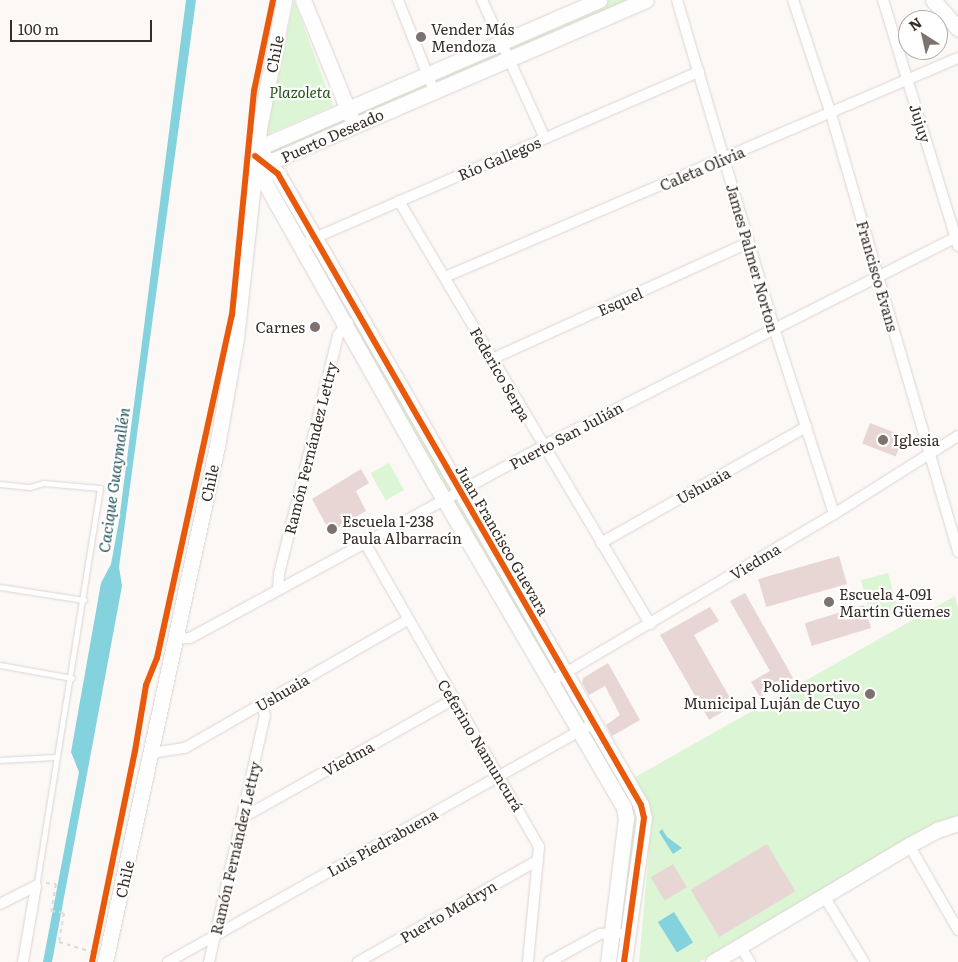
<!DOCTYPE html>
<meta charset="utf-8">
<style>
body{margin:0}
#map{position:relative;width:958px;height:962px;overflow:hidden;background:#fbf8f6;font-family:Literata,serif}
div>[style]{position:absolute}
.green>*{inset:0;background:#dcf5d4;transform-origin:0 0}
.water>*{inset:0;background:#84d2dd;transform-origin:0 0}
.building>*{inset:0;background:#e8d6d4;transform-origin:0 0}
.path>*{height:2px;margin-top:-1px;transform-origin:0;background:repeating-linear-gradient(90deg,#dcdbdb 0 4px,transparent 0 8px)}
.roads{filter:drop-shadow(0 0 1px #dcd4d1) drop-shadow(0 0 1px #dcd4d1)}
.lane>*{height:5px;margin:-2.5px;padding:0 2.5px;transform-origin:2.5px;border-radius:2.5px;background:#fefefe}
.street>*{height:10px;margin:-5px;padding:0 5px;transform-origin:5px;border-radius:5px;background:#fefefe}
.secondary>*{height:15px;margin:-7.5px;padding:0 7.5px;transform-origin:7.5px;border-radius:7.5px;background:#fefefe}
.cycleway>*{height:6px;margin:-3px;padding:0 3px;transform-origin:3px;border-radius:3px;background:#e8590c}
.dots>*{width:14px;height:14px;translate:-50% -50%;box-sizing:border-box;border:2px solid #fff;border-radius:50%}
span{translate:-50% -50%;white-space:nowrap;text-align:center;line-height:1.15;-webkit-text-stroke:4.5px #fff;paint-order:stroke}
.poi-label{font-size:15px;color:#372c27}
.left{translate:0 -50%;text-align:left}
.right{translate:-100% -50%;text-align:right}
.street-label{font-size:15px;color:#372c27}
.park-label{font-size:15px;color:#225417;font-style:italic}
.water-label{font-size:16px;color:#25555d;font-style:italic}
.north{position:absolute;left:898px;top:10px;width:50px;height:50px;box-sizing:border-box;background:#fff;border:1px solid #afaba9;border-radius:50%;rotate:325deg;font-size:14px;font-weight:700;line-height:20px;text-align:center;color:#372c27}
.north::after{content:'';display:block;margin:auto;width:18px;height:22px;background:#7c736f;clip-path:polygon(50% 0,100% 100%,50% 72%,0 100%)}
.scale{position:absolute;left:10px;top:20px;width:142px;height:22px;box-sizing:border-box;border:2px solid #372c27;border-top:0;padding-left:6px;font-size:15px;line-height:18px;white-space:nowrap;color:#372c27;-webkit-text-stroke:4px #fff;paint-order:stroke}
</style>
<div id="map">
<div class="green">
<i style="clip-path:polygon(294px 0,333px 106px,266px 135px)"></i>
<i style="clip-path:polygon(599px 0,646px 0,272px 161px,267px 144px)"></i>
<i style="clip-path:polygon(359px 322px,452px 492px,444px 497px,348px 329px)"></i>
<i style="left:389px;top:463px;width:31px;height:21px;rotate:61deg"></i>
<i style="clip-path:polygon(459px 494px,560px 672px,553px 676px,451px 499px)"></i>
<i style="left:888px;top:573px;width:41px;height:28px;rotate:75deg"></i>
<i style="clip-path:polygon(955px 596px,958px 609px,958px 816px,937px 822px,699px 962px,639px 962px,652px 817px,632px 779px)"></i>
<i style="left:594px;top:730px;width:86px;height:8px;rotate:60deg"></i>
<i style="left:628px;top:823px;width:7px;height:103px"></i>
</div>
<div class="water">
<i style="clip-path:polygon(186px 0,196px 0,119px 567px,122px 586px,52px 962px,43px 962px,79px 772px,71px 752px,101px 583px,111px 564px,119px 521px)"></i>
<i style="clip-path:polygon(662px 829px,667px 837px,682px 848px,673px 854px,659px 832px)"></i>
<i style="left:674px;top:912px;width:36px;height:19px;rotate:58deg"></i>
</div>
<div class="building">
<i style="left:870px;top:423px;width:36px;height:22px;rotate:21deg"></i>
<i style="clip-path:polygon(361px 469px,369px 483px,356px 491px,366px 511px,330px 532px,312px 499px)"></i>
<i style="left:839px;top:556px;width:29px;height:84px;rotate:74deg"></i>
<i style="clip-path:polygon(745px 593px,793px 678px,760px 697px,751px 682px,770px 671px,730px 601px)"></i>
<i style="left:864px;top:605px;width:24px;height:62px;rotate:73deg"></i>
<i style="clip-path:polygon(710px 607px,719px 621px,694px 635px,734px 705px,709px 720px,660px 635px)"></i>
<i style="clip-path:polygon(608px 663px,640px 720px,612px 736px,606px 725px,620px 715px,605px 686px,589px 695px,582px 683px,583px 678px)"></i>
<i style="left:767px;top:844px;width:55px;height:89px;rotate:59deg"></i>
<i style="left:673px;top:864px;width:27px;height:26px;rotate:59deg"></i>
</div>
<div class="path">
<i style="left:46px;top:883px;width:10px;rotate:6deg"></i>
<i style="left:56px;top:884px;width:27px;rotate:100deg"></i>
<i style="left:51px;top:911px;width:13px;rotate:9deg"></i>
<i style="left:64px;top:913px;width:29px;rotate:100deg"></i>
<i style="left:59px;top:942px;width:37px;rotate:17deg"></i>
</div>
<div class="roads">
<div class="lane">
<i style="left:0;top:484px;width:30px;rotate:6deg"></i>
<i style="left:30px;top:487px;width:14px;rotate:-17deg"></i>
<i style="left:43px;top:483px;width:57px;rotate:5deg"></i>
<i style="left:100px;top:488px;width:403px;rotate:99.1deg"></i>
<i style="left:0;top:587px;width:85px;rotate:8.8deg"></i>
<i style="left:0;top:665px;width:73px;rotate:10.2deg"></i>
<i style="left:0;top:760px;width:55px;rotate:-3.1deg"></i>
</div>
<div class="street">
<i style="left:398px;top:0;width:98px;rotate:68.4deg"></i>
<i style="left:482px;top:0;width:152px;rotate:65.5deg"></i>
<i style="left:677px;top:0;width:342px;rotate:73.5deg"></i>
<i style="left:774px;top:328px;width:195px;rotate:72.1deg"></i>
<i style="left:793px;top:0;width:120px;rotate:71.6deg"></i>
<i style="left:831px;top:114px;width:456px;rotate:73.8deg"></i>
<i style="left:883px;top:0;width:257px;rotate:73deg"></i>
<i style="left:399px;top:201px;width:492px;rotate:59.3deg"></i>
<i style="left:310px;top:240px;width:424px;rotate:-23.4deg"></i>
<i style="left:445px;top:277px;width:558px;rotate:-23.12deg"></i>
<i style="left:492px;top:359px;width:281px;rotate:-24.4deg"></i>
<i style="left:365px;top:543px;width:350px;rotate:60.2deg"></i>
<i style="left:539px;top:847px;width:116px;rotate:95.5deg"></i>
<i style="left:601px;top:543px;width:236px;rotate:-29.5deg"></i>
<i style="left:278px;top:590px;width:16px;rotate:-86deg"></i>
<i style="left:279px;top:574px;width:246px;rotate:-76.1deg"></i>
<i style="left:338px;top:335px;width:16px;rotate:-52deg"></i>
<i style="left:177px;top:639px;width:13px;rotate:-4deg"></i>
<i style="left:190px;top:638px;width:402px;rotate:-28.5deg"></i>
<i style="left:543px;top:446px;width:465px;rotate:-26.8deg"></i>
<i style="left:550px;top:682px;width:330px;rotate:-30.6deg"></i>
<i style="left:834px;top:514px;width:146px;rotate:-32.2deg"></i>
<i style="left:152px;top:753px;width:33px;rotate:-9deg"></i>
<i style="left:185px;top:748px;width:257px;rotate:-29.9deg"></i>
<i style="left:242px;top:818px;width:243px;rotate:-29.3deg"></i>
<i style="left:909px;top:845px;width:98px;rotate:60deg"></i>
<i style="left:824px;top:896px;width:77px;rotate:58.8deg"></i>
<i style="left:0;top:904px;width:40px;rotate:-26.6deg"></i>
<i style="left:740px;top:946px;width:19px;rotate:58deg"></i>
<i style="left:23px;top:962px;width:77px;rotate:-80.3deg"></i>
<i style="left:168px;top:962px;width:490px;rotate:-29.3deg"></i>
<i style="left:209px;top:962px;width:252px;rotate:-77.2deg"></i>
<i style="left:265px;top:716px;width:12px;rotate:-104deg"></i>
<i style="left:358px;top:962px;width:207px;rotate:-29.5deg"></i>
<i style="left:549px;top:962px;width:58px;rotate:-28.8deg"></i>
<i style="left:600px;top:934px;width:18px;rotate:-3deg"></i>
</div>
<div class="secondary">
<i style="left:303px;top:0;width:126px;rotate:67.7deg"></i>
<i style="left:933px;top:0;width:38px;rotate:49deg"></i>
<i style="left:255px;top:156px;width:29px;rotate:38deg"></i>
<i style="left:278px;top:174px;width:728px;rotate:60.09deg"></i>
<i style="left:641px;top:805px;width:13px;rotate:77deg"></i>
<i style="left:644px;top:818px;width:145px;rotate:97.9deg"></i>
<i style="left:255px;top:156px;width:17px;rotate:-45deg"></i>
<i style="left:267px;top:144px;width:362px;rotate:-23.4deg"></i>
<i style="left:257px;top:156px;width:16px;rotate:18deg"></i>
<i style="left:272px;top:161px;width:407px;rotate:-23.3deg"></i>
<i style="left:258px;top:162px;width:20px;rotate:72deg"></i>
<i style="left:264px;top:181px;width:348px;rotate:60.6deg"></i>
<i style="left:435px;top:484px;width:375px;rotate:59.7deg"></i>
<i style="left:624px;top:808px;width:10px;rotate:79deg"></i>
<i style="left:626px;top:818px;width:145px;rotate:97.1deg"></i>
<i style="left:105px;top:962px;width:528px;rotate:-77.75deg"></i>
<i style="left:217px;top:446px;width:110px;rotate:-80deg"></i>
<i style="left:236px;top:338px;width:210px;rotate:-83.7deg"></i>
<i style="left:259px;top:129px;width:131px;rotate:-79deg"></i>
<i style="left:713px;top:962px;width:228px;rotate:-30.8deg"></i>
<i style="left:909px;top:845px;width:32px;rotate:-28deg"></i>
<i style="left:937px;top:830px;width:22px;rotate:-18deg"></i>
</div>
</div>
<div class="cycleway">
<i style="left:255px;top:156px;width:29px;rotate:38deg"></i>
<i style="left:278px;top:174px;width:728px;rotate:60.09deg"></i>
<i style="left:641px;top:805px;width:13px;rotate:77deg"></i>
<i style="left:644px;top:818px;width:145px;rotate:97.9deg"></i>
<i style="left:92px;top:962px;width:215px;rotate:-78.5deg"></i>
<i style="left:135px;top:751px;width:67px;rotate:-80.5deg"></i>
<i style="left:146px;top:685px;width:29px;rotate:-68deg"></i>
<i style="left:157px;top:658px;width:351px;rotate:-77.7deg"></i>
<i style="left:232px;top:315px;width:225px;rotate:-84.4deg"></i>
<i style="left:254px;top:91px;width:93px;rotate:-78.2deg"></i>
</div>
<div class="dots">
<i style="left:421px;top:37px;background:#7c736f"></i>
<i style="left:315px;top:327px;background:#7c736f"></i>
<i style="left:883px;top:440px;background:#7c736f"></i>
<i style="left:332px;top:529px;background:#7c736f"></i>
<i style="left:829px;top:602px;background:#7c736f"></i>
<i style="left:870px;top:694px;background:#7c736f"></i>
</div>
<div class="poi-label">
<span class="left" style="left:431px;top:37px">Vender Más<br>Mendoza</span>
<span class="right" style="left:305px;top:327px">Carnes</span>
<span class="left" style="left:893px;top:440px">Iglesia</span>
<span class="left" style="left:342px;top:529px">Escuela 1-238<br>Paula Albarracín</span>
<span class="left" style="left:839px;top:602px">Escuela 4-091<br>Martín Güemes</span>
<span class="right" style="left:860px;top:694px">Polideportivo<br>Municipal Luján de Cuyo</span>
</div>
<div class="street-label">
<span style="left:274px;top:54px;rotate:-79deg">Chile</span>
<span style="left:921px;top:123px;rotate:73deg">Jujuy</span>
<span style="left:332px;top:135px;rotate:-24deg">Puerto Deseado</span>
<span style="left:499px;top:158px;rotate:-23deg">Río Gallegos</span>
<span style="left:702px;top:168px;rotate:-23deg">Caleta Olivia</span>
<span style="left:753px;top:258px;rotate:74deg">James Palmer Norton</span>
<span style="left:878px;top:276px;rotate:74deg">Francisco Evans</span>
<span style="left:620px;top:301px;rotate:-24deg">Esquel</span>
<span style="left:501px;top:374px;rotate:60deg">Federico Serpa</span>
<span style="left:566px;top:435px;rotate:-28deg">Puerto San Julián</span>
<span style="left:310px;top:448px;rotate:-76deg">Ramón Fernández Lettry</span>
<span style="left:209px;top:483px;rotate:-78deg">Chile</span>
<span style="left:703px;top:485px;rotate:-29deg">Ushuaia</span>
<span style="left:503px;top:540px;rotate:60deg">Juan Francisco Guevara</span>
<span style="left:755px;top:561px;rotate:-31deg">Viedma</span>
<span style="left:282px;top:692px;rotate:-30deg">Ushuaia</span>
<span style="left:481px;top:745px;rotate:59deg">Ceferino Namuncurá</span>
<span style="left:348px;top:758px;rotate:-29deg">Viedma</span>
<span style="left:382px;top:842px;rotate:-29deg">Luis Piedrabuena</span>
<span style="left:235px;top:848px;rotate:-77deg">Ramón Fernández Lettry</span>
<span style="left:124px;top:879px;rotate:-77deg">Chile</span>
<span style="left:448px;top:911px;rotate:-30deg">Puerto Madryn</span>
</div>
<div class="park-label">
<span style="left:300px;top:92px">Plazoleta</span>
</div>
<div class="water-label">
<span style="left:113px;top:480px;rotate:-82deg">Cacique Guaymallén</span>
</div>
<div class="north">N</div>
<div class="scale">100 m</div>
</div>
